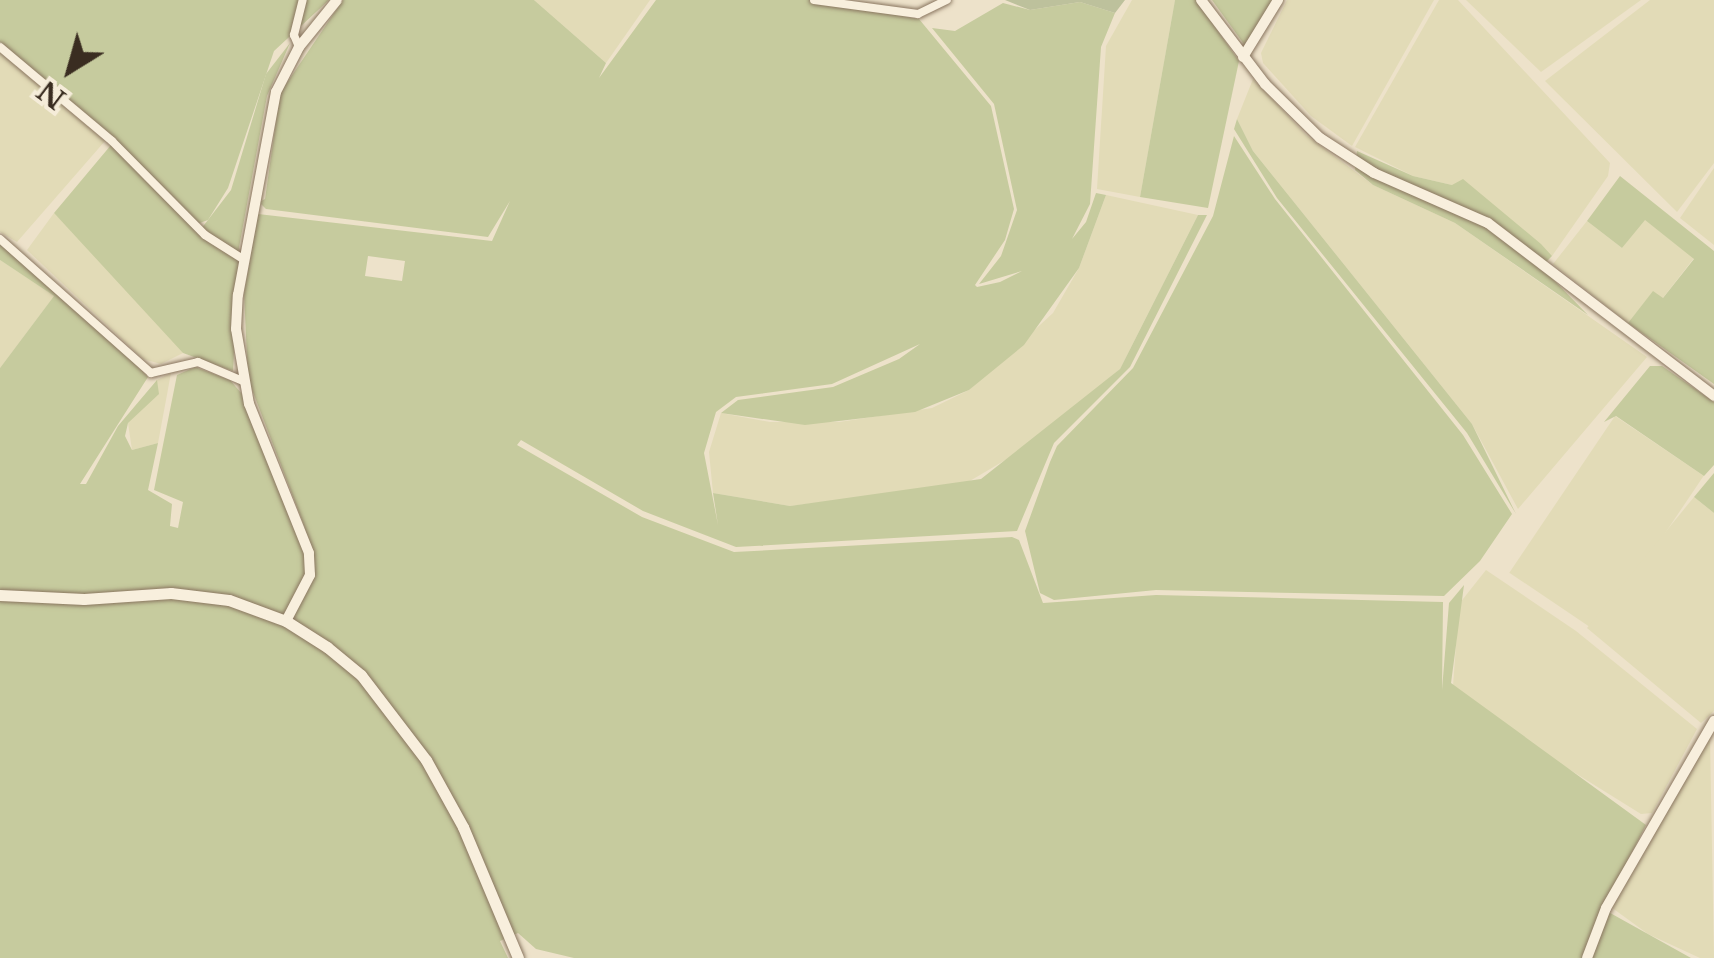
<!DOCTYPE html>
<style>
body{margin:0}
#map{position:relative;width:1714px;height:958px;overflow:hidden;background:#ede2ca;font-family:"Libre Baskerville",serif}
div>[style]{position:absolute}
.farmland>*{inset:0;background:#e2dbb7;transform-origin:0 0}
.green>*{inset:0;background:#c6cb9e}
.cemetery>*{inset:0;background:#bdc19c}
.roads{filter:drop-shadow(0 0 2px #89755f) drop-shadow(0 0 2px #89755f)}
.minor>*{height:8px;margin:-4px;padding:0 4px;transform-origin:4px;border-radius:4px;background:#f8efdd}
.tertiary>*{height:10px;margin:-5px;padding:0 5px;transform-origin:5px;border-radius:5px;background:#f8efdd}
.secondary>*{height:11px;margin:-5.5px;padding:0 5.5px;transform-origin:5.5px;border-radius:5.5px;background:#f8efdd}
span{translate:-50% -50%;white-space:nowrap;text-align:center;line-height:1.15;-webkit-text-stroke:8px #f5ecd9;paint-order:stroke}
.north{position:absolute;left:20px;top:20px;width:100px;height:100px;-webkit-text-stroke:8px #f5ecd9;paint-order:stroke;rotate:217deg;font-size:28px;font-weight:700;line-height:40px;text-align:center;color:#3a2d21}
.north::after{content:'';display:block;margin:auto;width:35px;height:45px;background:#3a2d21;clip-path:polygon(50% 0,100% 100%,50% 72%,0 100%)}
</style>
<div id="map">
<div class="farmland">
<i style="clip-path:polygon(534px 0,650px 0,606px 63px)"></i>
<i style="clip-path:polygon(1132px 0,1175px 0,1140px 197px,1097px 189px,1106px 46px)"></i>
<i style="clip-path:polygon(1287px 0,1434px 0,1352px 146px,1311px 116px,1263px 63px,1261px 53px)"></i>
<i style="clip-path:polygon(1439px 0,1458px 0,1610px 163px,1608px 176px,1552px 256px,1452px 185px,1413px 176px,1355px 147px)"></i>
<i style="clip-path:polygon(1466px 0,1641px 0,1541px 72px)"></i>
<i style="clip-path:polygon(1650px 0,1714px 0,1714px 163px,1677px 212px,1545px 81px)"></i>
<i style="clip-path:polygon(0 52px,105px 141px,17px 242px,0 232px)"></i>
<i style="clip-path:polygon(1253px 79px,1306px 135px,1373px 185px,1455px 223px,1647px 357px,1518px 509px,1472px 424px,1253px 151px,1237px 119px)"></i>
<i style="clip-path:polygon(1714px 168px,1714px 245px,1680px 218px)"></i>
<i style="clip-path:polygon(1106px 195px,1198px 215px,1120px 369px,1039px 440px,963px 485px,790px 506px,713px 493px,709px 452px,721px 413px,770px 422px,839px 422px,932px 408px,969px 390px,1053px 313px,1079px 268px)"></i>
<i style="clip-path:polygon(54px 213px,166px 329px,183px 353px,161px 364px,143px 359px,27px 250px)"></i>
<i style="clip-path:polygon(1644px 219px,1694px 258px,1662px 299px,1653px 292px,1628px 323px,1553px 264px,1587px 221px,1622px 248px)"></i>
<i style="clip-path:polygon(0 260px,54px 296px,0 368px)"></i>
<i style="clip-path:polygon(171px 373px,158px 443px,132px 450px,128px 423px,157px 380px)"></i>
<i style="left:1615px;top:416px;width:107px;height:189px;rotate:34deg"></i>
<i style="clip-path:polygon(1694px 497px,1714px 513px,1714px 711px,1701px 723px,1587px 628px)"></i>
<i style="clip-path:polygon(1486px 570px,1576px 631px,1697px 729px,1652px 813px,1641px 814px,1551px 758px,1453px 686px,1459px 604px)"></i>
<i style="clip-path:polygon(1710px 738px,1714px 958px,1700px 958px,1648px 934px,1611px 907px)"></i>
</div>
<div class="green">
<i style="clip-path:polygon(0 0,329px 0,274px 51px,228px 188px,208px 220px,197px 224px,113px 139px,0 45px)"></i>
<i style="clip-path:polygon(evenodd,343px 0,534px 0,606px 63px,599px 78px,656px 0,816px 0,919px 19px,991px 106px,1014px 209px,1005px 240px,975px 285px,977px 287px,1000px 282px,1022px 271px,979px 284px,1001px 256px,1017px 210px,994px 104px,932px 28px,955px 31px,1003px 3px,1030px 10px,1080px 2px,1115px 13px,1101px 47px,1090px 204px,1072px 239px,1086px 222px,1096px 193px,1106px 195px,1079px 268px,1024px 345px,969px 390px,915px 412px,805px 425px,721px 413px,738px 400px,833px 387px,899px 359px,920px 344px,832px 384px,736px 397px,716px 412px,704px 453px,718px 525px,713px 493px,790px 506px,981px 479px,1120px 369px,1198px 215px,1207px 215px,1130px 367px,1054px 443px,1017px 531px,736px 547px,643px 511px,521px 440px,517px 445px,642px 517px,734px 552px,1012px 537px,1019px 540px,1043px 603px,1156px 595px,1443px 602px,1442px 690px,1449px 603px,1464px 585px,1451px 683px,1646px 825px,1603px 909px,1691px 958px,574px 958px,536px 949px,518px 933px,500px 941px,508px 958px,0 958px,0 368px,54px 296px,0 260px,0 244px,84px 311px,148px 377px,80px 484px,86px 484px,118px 426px,157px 380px,159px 394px,128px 423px,125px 436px,132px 450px,158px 443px,148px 490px,172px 504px,170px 526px,178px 528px,183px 502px,154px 490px,177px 375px,195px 367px,230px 380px,242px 394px,296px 527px,305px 528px,248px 379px,244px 293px,258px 214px,492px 241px,510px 201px,488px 237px,266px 209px,259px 202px,265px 199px,280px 93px,343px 0,368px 256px,405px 261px,402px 281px,365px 276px,368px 256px)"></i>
<i style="clip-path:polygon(1175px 0,1196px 0,1239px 61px,1208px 208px,1140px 197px)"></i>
<i style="clip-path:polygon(1212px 0,1272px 0,1246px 47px)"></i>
<i style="clip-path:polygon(290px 43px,267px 96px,238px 253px,201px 229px,231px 190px,266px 74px)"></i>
<i style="clip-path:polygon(1237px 119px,1253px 151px,1472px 424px,1516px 514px,1467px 433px,1277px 198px,1234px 129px)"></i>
<i style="clip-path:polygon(1234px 136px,1275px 199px,1463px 435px,1512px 514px,1480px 561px,1444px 596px,1156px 590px,1054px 600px,1040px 593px,1025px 531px,1050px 462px,1057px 446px,1133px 368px,1213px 216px)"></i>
<i style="clip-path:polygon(111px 145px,204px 238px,239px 260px,233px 371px,183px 353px,54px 213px)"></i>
<i style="clip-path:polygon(1357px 151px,1413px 176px,1452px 185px,1463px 179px,1541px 244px,1552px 256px,1541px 267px,1588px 315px,1455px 223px,1373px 185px,1355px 170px)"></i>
<i style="clip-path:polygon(1620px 176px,1714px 251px,1714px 384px,1628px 323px,1653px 291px,1663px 298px,1694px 259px,1645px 220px,1622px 248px,1587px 221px)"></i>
<i style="clip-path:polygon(1650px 366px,1662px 366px,1714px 402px,1714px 465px,1704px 476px,1616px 416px,1604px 422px)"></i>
<i style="clip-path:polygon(1714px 473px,1714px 513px,1694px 497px)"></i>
</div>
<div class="cemetery">
<i style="clip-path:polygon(1005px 0,1125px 0,1115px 13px,1080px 2px,1030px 10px)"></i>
</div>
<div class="roads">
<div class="minor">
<i style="left:814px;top:0;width:105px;rotate:7.7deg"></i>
<i style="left:918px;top:14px;width:32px;rotate:-26deg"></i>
<i style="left:0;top:47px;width:146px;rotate:40deg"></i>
<i style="left:112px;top:141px;width:132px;rotate:45.3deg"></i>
<i style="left:205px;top:235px;width:45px;rotate:32.3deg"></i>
<i style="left:299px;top:47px;width:13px;rotate:-113deg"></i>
<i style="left:294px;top:35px;width:36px;rotate:-76deg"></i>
<i style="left:0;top:239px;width:202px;rotate:41.6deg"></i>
<i style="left:151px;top:373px;width:48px;rotate:-13.2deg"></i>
<i style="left:198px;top:362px;width:49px;rotate:22.9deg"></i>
</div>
<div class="tertiary">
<i style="left:1201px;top:0;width:106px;rotate:52.7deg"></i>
<i style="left:1265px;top:84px;width:77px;rotate:44.5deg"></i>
<i style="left:1320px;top:138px;width:64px;rotate:32.9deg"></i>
<i style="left:1374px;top:173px;width:124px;rotate:23.7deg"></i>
<i style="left:1488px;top:223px;width:285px;rotate:37.4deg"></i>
<i style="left:1243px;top:57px;width:67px;rotate:-58.4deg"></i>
<i style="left:286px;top:621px;width:52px;rotate:-62.4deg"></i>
<i style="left:310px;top:575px;width:22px;rotate:-93deg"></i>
<i style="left:309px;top:553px;width:161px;rotate:-111.9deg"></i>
<i style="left:249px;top:404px;width:76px;rotate:-99.8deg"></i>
<i style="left:236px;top:329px;width:34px;rotate:-87deg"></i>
<i style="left:238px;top:295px;width:207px;rotate:-79.4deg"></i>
<i style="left:276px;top:92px;width:51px;rotate:-62.9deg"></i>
<i style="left:299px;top:47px;width:60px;rotate:-51deg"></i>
<i style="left:1587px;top:958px;width:53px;rotate:-69.2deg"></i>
<i style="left:1606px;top:908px;width:216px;rotate:-60deg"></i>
</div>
<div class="secondary">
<i style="left:0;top:595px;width:84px;rotate:2.7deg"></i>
<i style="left:84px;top:599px;width:87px;rotate:-3.9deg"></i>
<i style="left:171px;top:593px;width:58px;rotate:6.9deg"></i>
<i style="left:229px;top:600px;width:61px;rotate:20.2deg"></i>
<i style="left:286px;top:621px;width:49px;rotate:32.4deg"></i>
<i style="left:327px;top:647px;width:44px;rotate:39.5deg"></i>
<i style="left:361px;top:675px;width:107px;rotate:52.6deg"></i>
<i style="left:426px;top:760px;width:77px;rotate:61.1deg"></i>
<i style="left:463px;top:827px;width:142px;rotate:67.2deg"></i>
</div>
</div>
<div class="north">N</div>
</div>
